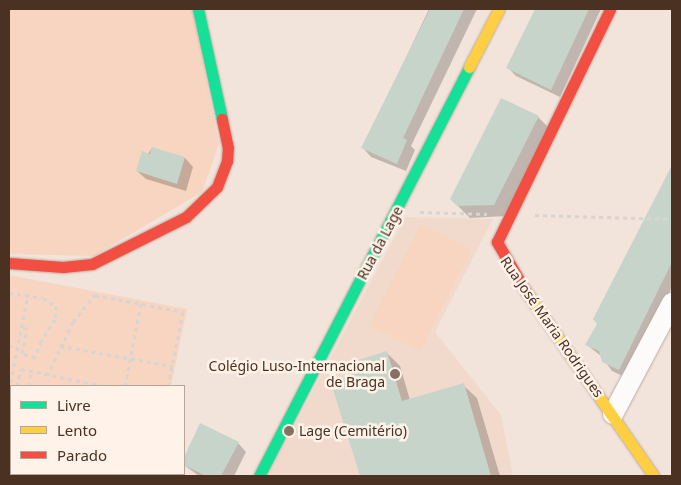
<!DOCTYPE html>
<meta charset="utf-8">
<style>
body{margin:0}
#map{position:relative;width:681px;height:485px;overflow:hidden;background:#f2e4db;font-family:"Noto Sans",sans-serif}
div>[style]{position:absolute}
.built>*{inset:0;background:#f1dacc}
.green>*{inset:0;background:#f7d5c0;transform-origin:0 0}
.shadow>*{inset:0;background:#0003}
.building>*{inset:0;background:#c7d4ca}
.path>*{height:3px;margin-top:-1.5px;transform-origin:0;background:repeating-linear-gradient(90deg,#d8d4d1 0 4px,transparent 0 8px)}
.roads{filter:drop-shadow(0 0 1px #bcaba0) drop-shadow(0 0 1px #bcaba0)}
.street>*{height:20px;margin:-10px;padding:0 10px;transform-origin:10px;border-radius:10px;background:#fdfbfa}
.fast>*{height:11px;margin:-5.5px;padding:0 5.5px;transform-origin:5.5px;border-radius:5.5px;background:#16e098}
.slow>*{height:11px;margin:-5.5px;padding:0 5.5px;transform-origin:5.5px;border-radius:5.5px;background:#ffcf43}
.jam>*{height:11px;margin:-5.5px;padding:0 5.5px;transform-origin:5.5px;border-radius:5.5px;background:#f24e42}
.dots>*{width:14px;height:14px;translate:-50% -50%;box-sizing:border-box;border:2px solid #fff2e9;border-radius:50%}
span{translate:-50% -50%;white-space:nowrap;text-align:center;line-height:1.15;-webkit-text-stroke:5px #fff2e9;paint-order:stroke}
.street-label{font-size:14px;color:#4a3121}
.poi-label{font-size:14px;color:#4a3121}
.right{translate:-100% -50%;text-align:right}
.left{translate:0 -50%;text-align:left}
.frame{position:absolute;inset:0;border:10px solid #4a3121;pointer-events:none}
.legend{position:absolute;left:10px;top:385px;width:175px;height:90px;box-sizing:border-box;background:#fff2e9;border:1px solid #b7a599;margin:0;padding:6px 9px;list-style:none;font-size:15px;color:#4a3121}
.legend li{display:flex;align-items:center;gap:10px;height:25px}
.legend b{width:25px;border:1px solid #b7a599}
</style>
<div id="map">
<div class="built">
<i style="clip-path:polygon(405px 217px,493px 219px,435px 332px,501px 415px,513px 476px,268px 476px)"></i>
</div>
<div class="green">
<i style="clip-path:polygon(9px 9px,192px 9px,219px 144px,202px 192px,94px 256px,9px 254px)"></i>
<i style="left:421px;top:224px;width:57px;height:114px;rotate:27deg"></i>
<i style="clip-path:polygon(9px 275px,187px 309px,171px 386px,11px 386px,9px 465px)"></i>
<i style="clip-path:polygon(24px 474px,153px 474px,23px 476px)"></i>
</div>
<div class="shadow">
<i style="clip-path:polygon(429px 9px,477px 9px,411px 146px,415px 150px,406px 171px,371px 157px,363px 148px)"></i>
<i style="clip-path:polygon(536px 9px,601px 9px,560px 97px,516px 76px,508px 68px)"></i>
<i style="clip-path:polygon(538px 117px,551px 130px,506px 216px,470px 218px,457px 205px)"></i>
<i style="clip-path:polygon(152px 148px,185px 158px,193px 167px,186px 191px,146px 179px,137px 171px)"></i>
<i style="clip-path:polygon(672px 166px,672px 287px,627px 378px,612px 371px,601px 356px,587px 345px,599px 324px,594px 319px)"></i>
<i style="clip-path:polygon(387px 353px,400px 366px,410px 400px,463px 385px,477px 398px,500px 476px,361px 476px,332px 384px,354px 377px)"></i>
<i style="clip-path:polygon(201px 425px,238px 443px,246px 452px,234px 476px,199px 476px,184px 465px)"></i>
</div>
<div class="building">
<i style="clip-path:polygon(430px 9px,464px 9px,403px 138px,407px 140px,397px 164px,361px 148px)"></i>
<i style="clip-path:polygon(535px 9px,589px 9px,551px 90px,506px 68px)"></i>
<i style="clip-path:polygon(501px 98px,539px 116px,494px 205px,457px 206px,450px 199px)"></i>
<i style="clip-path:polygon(152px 147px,185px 157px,177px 184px,136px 171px,142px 151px,150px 154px)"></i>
<i style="clip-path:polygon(672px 165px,672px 262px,619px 370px,602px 362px,599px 351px,585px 345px,597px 324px,593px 319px)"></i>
<i style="clip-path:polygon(387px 351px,402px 401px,464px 383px,491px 476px,360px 476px,331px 383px,352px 376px,349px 363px)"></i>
<i style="clip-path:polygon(200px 423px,239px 442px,221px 476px,206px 476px,184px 465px,184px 457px)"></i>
</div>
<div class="path">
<i style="left:420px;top:212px;width:67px;rotate:1.7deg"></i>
<i style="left:535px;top:215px;width:137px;rotate:1.7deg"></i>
<i style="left:9px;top:293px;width:34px;rotate:8deg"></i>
<i style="left:43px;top:298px;width:15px;rotate:32deg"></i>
<i style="left:56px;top:306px;width:13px;rotate:94deg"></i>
<i style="left:55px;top:319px;width:26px;rotate:122deg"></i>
<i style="left:41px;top:341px;width:18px;rotate:109deg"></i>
<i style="left:35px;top:358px;width:14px;rotate:-159deg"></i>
<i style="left:22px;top:353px;width:25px;rotate:-78deg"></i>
<i style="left:27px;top:329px;width:6px;rotate:-162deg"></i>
<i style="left:9px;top:345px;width:9px;rotate:27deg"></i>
<i style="left:60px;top:346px;width:114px;rotate:10.1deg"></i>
<i style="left:47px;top:376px;width:60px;rotate:-64.3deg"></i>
<i style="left:73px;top:322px;width:35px;rotate:-51deg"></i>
<i style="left:95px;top:295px;width:90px;rotate:10.9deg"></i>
<i style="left:183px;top:312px;width:76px;rotate:101.5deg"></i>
<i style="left:17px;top:386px;width:17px;rotate:-77deg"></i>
<i style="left:21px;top:369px;width:84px;rotate:11.7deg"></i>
<i style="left:29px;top:386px;width:14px;rotate:-82deg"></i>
<i style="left:125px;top:386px;width:84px;rotate:-79deg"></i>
<i style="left:9px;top:390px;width:97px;rotate:-78.7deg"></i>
<i style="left:9px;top:425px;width:12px;rotate:-81deg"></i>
<i style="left:108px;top:474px;width:17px;rotate:7deg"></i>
<i style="left:65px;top:476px;width:2px;rotate:-90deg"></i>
<i style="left:151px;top:476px;width:2px;rotate:-90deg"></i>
</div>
<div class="roads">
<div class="street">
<i style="left:613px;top:414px;width:126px;rotate:-62deg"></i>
</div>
<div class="fast">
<i style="left:198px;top:9px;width:113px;rotate:77.7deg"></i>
<i style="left:259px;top:476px;width:460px;rotate:-62.8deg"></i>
</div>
<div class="slow">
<i style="left:469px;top:67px;width:65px;rotate:-62.7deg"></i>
<i style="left:525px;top:290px;width:226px;rotate:55.3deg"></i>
</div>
<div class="jam">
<i style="left:9px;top:263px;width:54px;rotate:4.2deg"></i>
<i style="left:63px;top:267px;width:29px;rotate:-6deg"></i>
<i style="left:92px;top:264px;width:105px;rotate:-26.6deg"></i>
<i style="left:186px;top:217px;width:43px;rotate:-44.1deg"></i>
<i style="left:217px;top:187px;width:28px;rotate:-69deg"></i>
<i style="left:227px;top:161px;width:13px;rotate:-86deg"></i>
<i style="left:228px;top:148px;width:30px;rotate:-102deg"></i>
<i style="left:525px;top:290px;width:56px;rotate:-120.3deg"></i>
<i style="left:497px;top:242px;width:259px;rotate:-64.1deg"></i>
</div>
</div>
<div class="dots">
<i style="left:395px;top:374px;background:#857062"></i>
<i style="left:289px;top:431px;background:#857062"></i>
</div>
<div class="street-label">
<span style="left:380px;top:243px;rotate:-62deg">Rua da Lage</span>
<span style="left:552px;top:327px;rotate:55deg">Rua José Maria Rodrigues</span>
</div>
<div class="poi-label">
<span class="right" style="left:385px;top:374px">Colégio Luso-Internacional<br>de Braga</span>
<span class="left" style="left:299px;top:431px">Lage (Cemitério)</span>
</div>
<div class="frame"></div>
<ul class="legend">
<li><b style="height:6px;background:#16e098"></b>Livre</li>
<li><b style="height:6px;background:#ffcf43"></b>Lento</li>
<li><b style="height:6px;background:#f24e42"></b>Parado</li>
</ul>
</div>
